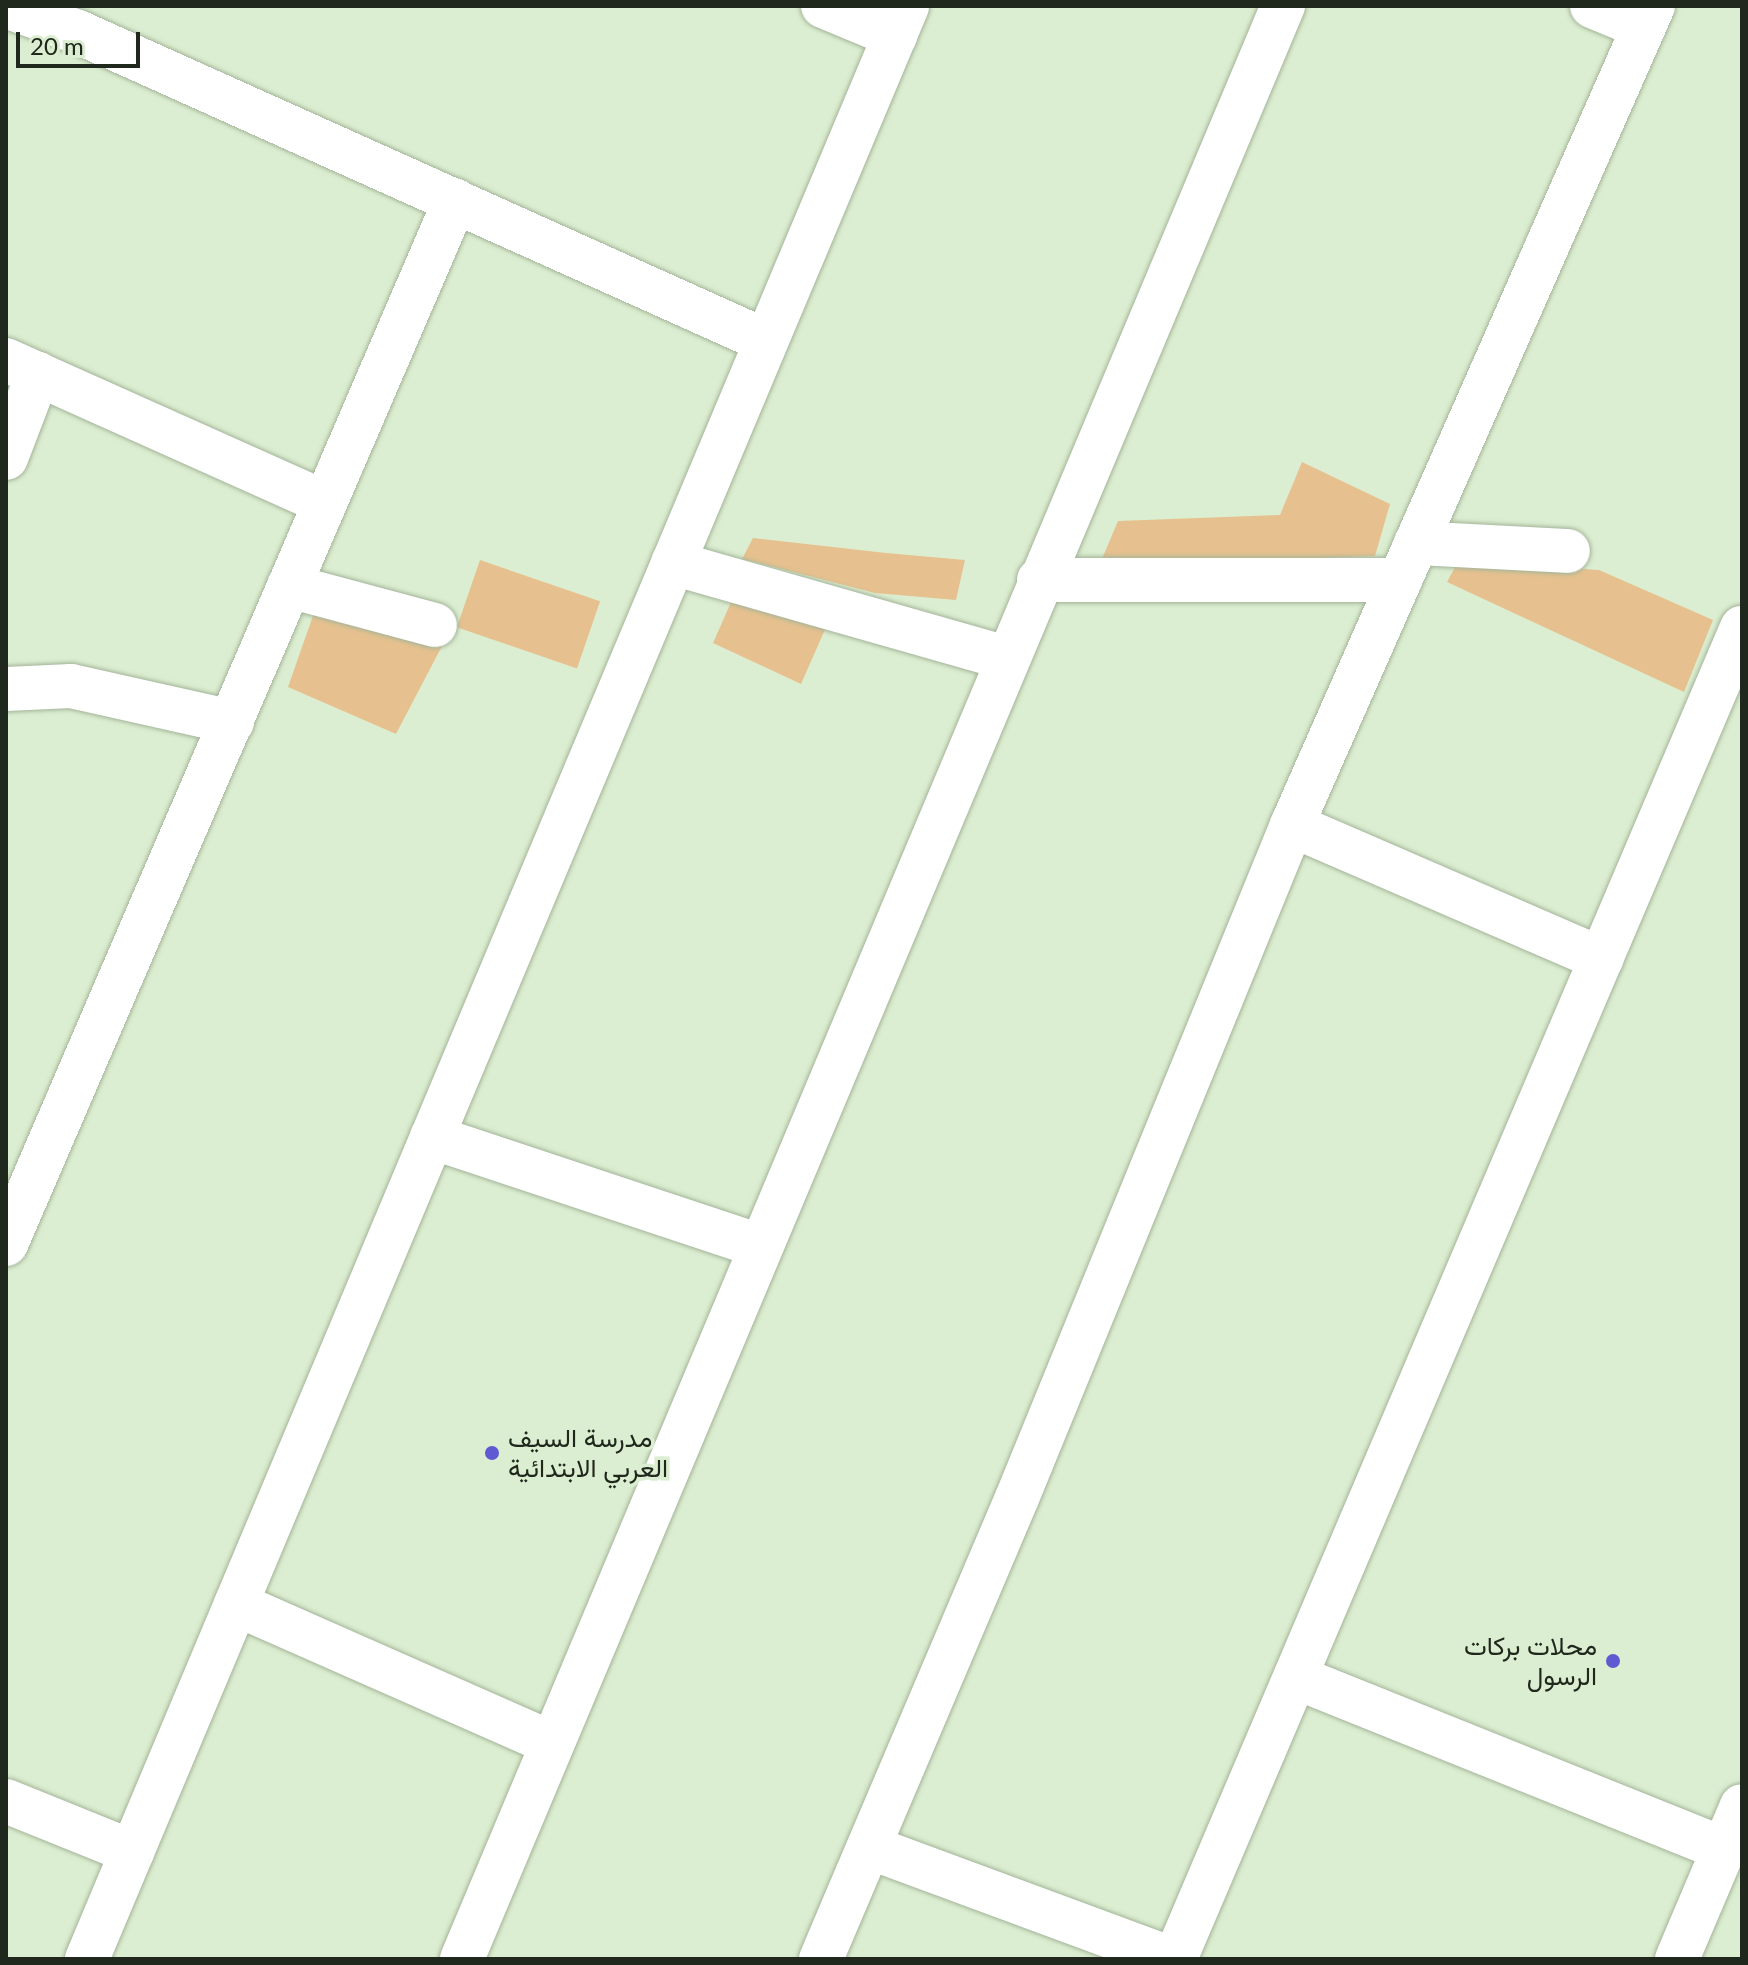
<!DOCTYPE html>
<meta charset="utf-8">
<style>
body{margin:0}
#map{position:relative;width:1748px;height:1965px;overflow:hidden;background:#dceed1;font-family:Lato,Vazirmatn,sans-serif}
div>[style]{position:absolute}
.green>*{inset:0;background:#e6c18f;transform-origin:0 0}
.roads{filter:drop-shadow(0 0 2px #a3b499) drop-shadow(0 0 2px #a3b499)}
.minor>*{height:44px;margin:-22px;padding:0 22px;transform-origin:22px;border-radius:22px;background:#fff}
.dots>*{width:22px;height:22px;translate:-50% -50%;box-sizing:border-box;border:4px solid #dceed1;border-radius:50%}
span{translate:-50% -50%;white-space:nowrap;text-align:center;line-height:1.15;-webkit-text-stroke:7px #dceed1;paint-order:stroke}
.poi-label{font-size:26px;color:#20271c}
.left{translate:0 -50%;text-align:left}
.right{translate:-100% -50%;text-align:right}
.frame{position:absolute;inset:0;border:8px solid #20271c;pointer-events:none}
.scale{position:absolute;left:16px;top:32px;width:124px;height:36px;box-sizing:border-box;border:4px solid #20271c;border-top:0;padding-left:10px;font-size:24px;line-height:28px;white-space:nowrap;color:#20271c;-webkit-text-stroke:6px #dceed1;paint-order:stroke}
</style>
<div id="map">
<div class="green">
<i style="clip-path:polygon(1302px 462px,1390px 504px,1375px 556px,1099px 566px,1118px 521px,1280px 515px)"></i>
<i style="clip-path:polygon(753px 538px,886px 553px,965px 560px,956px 600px,875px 593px,742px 559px)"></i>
<i style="left:480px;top:560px;width:127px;height:71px;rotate:19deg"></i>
<i style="clip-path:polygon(1459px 560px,1599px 570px,1713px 620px,1684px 692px,1447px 582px)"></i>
<i style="clip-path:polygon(735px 593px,827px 625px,801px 684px,713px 643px)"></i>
<i style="clip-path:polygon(315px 610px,442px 646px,396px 734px,288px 687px)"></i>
</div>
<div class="roads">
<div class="minor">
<i style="left:6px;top:6px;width:77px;rotate:19.9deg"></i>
<i style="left:78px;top:32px;width:754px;rotate:24.19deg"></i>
<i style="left:823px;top:6px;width:78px;rotate:22.6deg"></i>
<i style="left:1592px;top:6px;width:55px;rotate:22.4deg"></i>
<i style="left:6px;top:360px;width:348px;rotate:24.1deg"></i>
<i style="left:6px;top:458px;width:90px;rotate:-69.1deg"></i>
<i style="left:1416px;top:543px;width:152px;rotate:3deg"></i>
<i style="left:673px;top:563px;width:346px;rotate:15.9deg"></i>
<i style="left:1039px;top:580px;width:361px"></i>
<i style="left:289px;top:586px;width:151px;rotate:15deg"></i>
<i style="left:6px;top:689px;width:65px;rotate:-2.6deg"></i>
<i style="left:71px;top:686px;width:165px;rotate:12.6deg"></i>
<i style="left:1292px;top:825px;width:337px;rotate:23.4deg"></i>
<i style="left:432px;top:1137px;width:346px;rotate:18.4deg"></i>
<i style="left:6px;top:1244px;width:1136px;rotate:-66.71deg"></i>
<i style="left:236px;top:1604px;width:344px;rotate:23.8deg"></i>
<i style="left:1298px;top:1678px;width:458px;rotate:21.9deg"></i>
<i style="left:6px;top:1801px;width:136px;rotate:22deg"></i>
<i style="left:869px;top:1847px;width:323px;rotate:20.3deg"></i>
<i style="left:87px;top:1959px;width:2118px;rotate:-67.22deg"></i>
<i style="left:462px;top:1959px;width:2119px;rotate:-67.2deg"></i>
<i style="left:821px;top:1959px;width:501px;rotate:-66.97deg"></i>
<i style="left:1017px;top:1498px;width:727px;rotate:-67.77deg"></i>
<i style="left:1292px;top:825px;width:895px;rotate:-66.21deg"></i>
<i style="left:1175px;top:1959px;width:1447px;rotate:-66.93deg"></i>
<i style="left:1677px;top:1959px;width:166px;rotate:-67deg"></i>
</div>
</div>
<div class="dots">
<i style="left:492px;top:1453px;background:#6159d2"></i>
<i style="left:1613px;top:1661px;background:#6159d2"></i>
</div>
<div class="poi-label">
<span class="left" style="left:508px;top:1453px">مدرسة السيف<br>العربي الابتدائية</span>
<span class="right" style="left:1597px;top:1661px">محلات بركات<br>الرسول</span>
</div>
<div class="frame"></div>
<div class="scale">20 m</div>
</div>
